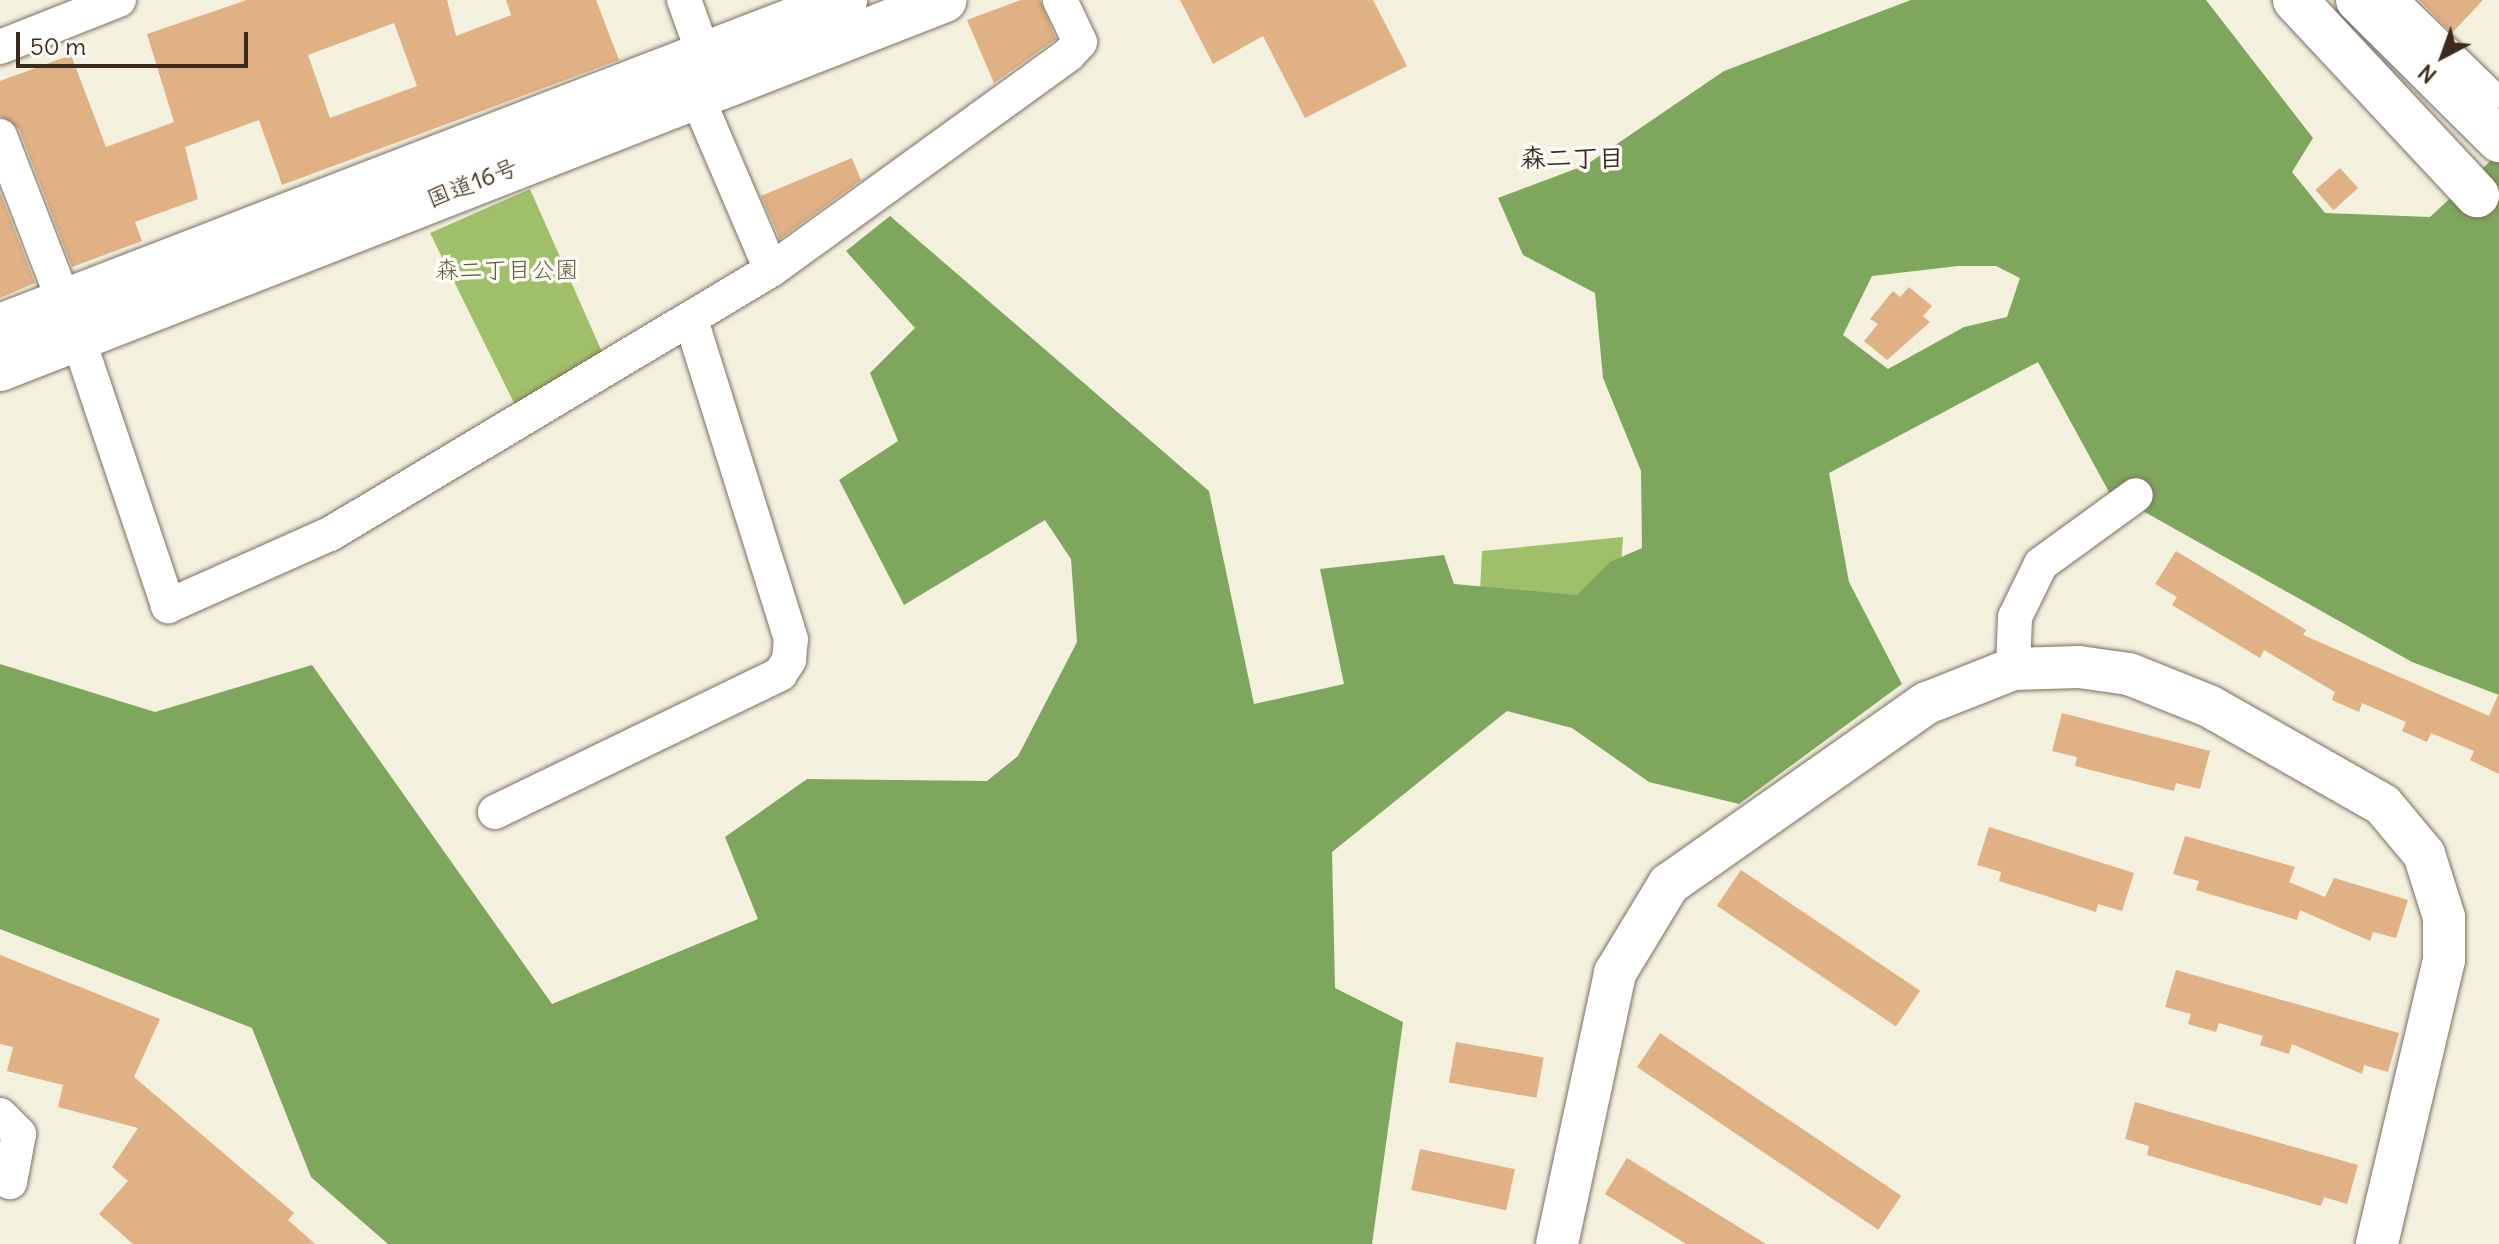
<!DOCTYPE html>
<meta charset="utf-8">
<style>
body{margin:0}
#map{position:relative;width:2499px;height:1244px;overflow:hidden;background:#f4f0de;font-family:Delius,"Klee One",sans-serif}
div>[style]{position:absolute}
.green>*{inset:0;background:#9fc069}
.forest>*{inset:0;background:#7fa65d}
.building>*{inset:0;background:#dfb184;transform-origin:0 0}
.roads{filter:drop-shadow(0 0 2px #7c6f61) drop-shadow(0 0 2px #7c6f61)}
.minor>*{height:34px;margin:-17px;padding:0 17px;transform-origin:17px;border-radius:17px;background:#fff}
.tertiary>*{height:42px;margin:-21px;padding:0 21px;transform-origin:21px;border-radius:21px;background:#fff}
.primary>*{height:44px;margin:-22px;padding:0 22px;transform-origin:22px;border-radius:22px;background:#fff}
.trunk>*{height:44px;margin:-22px;padding:0 22px;transform-origin:22px;border-radius:22px;background:#fff}
span{translate:-50% -50%;white-space:nowrap;text-align:center;line-height:1.15;-webkit-text-stroke:7px #fdfcf7;paint-order:stroke}
.street-label{font-size:24px;color:#3b2a1e}
.park-label{font-size:24px;color:#5e5e38}
.neighbourhood-label{font-size:26px;color:#3b2a1e;font-weight:700}
.north{position:absolute;left:2403px;top:16px;width:80px;height:80px;-webkit-text-stroke:6px #fdfcf7;paint-order:stroke;rotate:221deg;font-size:22px;font-weight:700;line-height:32px;text-align:center;color:#3b2a1e}
.north::after{content:'';display:block;margin:auto;width:28px;height:36px;background:#3b2a1e;clip-path:polygon(50% 0,100% 100%,50% 72%,0 100%)}
.scale{position:absolute;left:16px;top:32px;width:232px;height:36px;box-sizing:border-box;border:4px solid #3b2a1e;border-top:0;padding-left:10px;font-size:24px;line-height:28px;white-space:nowrap;color:#3b2a1e;-webkit-text-stroke:6px #fdfcf7;paint-order:stroke}
</style>
<div id="map">
<div class="green">
<i style="clip-path:polygon(530px 189px,602px 352px,517px 409px,430px 233px)"></i>
<i style="clip-path:polygon(1623px 537px,1617px 623px,1479px 613px,1482px 551px)"></i>
</div>
<div class="forest">
<i style="clip-path:polygon(evenodd,1911px 0,2206px 0,2313px 138px,2292px 172px,2325px 213px,2430px 217px,2499px 153px,2499px 695px,2412px 662px,2109px 492px,2038px 362px,1829px 473px,1849px 582px,1902px 684px,1739px 804px,1649px 782px,1572px 728px,1507px 711px,1332px 852px,1335px 988px,1403px 1022px,1372px 1244px,388px 1244px,311px 1177px,252px 1028px,0 929px,0 664px,155px 712px,312px 665px,552px 1004px,758px 919px,725px 837px,807px 779px,987px 781px,1018px 756px,1077px 642px,1071px 559px,1045px 520px,904px 605px,839px 480px,898px 441px,870px 373px,915px 328px,846px 251px,890px 216px,1209px 491px,1254px 704px,1344px 684px,1320px 569px,1444px 555px,1454px 584px,1577px 595px,1610px 562px,1642px 548px,1641px 471px,1603px 378px,1595px 293px,1523px 255px,1498px 198px,1586px 165px,1724px 71px,1911px 0,1958px 266px,1996px 266px,2020px 278px,2007px 317px,1964px 327px,1888px 369px,1843px 335px,1872px 276px,1958px 266px)"></i>
</div>
<div class="building">
<i style="clip-path:polygon(evenodd,247px 0,447px 0,456px 36px,511px 15px,506px 0,596px 0,619px 60px,282px 185px,259px 120px,185px 147px,198px 199px,135px 222px,142px 241px,72px 267px,19px 129px,0 116px,0 81px,71px 55px,106px 147px,174px 122px,147px 34px,247px 0,394px 23px,417px 86px,330px 118px,308px 55px,394px 23px)"></i>
<i style="clip-path:polygon(1021px 0,1040px 0,1056px 39px,994px 83px,967px 20px)"></i>
<i style="clip-path:polygon(1180px 0,1373px 0,1407px 66px,1305px 118px,1263px 36px,1213px 64px)"></i>
<i style="clip-path:polygon(2419px 0,2483px 0,2452px 33px)"></i>
<i style="clip-path:polygon(852px 158px,861px 180px,780px 239px,761px 196px)"></i>
<i style="left:2340px;top:168px;width:27px;height:33px;rotate:48deg"></i>
<i style="clip-path:polygon(0 192px,35px 283px,0 298px)"></i>
<i style="clip-path:polygon(1909px 287px,1932px 306px,1923px 316px,1930px 322px,1887px 360px,1864px 341px,1878px 324px,1870px 319px,1893px 291px,1900px 297px)"></i>
<i style="clip-path:polygon(2176px 551px,2306px 630px,2303px 635px,2489px 716px,2499px 693px,2499px 774px,2470px 760px,2474px 751px,2431px 733px,2427px 742px,2402px 731px,2406px 722px,2362px 703px,2359px 712px,2332px 700px,2335px 692px,2264px 650px,2260px 658px,2172px 605px,2177px 597px,2155px 584px)"></i>
<i style="clip-path:polygon(2062px 713px,2210px 751px,2200px 789px,2176px 783px,2174px 791px,2075px 766px,2077px 757px,2052px 751px)"></i>
<i style="clip-path:polygon(1989px 827px,2134px 873px,2122px 911px,2098px 904px,2096px 912px,1999px 881px,2001px 872px,1977px 865px)"></i>
<i style="clip-path:polygon(2185px 836px,2295px 867px,2289px 882px,2325px 897px,2334px 878px,2408px 900px,2396px 938px,2373px 932px,2370px 941px,2300px 910px,2297px 920px,2196px 890px,2199px 881px,2173px 874px)"></i>
<i style="left:1741px;top:870px;width:216px;height:43px;rotate:34deg"></i>
<i style="clip-path:polygon(0 955px,160px 1019px,134px 1077px,294px 1213px,288px 1220px,315px 1244px,133px 1244px,99px 1214px,128px 1181px,112px 1167px,138px 1128px,58px 1107px,63px 1085px,7px 1071px,13px 1047px,0 1044px)"></i>
<i style="clip-path:polygon(2176px 970px,2399px 1033px,2388px 1072px,2364px 1065px,2362px 1074px,2292px 1044px,2289px 1054px,2260px 1045px,2263px 1036px,2219px 1023px,2216px 1032px,2188px 1024px,2191px 1014px,2165px 1007px)"></i>
<i style="left:1660px;top:1033px;width:291px;height:41px;rotate:34deg"></i>
<i style="left:1456px;top:1042px;width:89px;height:41px;rotate:10deg"></i>
<i style="clip-path:polygon(2135px 1102px,2358px 1165px,2347px 1204px,2324px 1197px,2321px 1206px,2147px 1155px,2149px 1146px,2125px 1139px)"></i>
<i style="left:1420px;top:1149px;width:97px;height:42px;rotate:12deg"></i>
<i style="clip-path:polygon(1627px 1158px,1766px 1244px,1686px 1244px,1605px 1194px)"></i>
</div>
<div class="roads">
<div class="minor">
<i style="left:684px;top:0;width:59px;rotate:70deg"></i>
<i style="left:2390px;top:0;width:136px;rotate:44.1deg"></i>
<i style="left:0;top:47px;width:128px;rotate:-21.6deg"></i>
<i style="left:697px;top:97px;width:188px;rotate:66.8deg"></i>
<i style="left:0;top:136px;width:217px;rotate:68.9deg"></i>
<i style="left:78px;top:338px;width:283px;rotate:71.4deg"></i>
<i style="left:168px;top:606px;width:177px;rotate:-24deg"></i>
<i style="left:330px;top:534px;width:514px;rotate:-30.91deg"></i>
<i style="left:771px;top:270px;width:368px;rotate:-35.9deg"></i>
<i style="left:1069px;top:54px;width:16px;rotate:-47deg"></i>
<i style="left:1080px;top:42px;width:47px;rotate:-115.5deg"></i>
<i style="left:2013px;top:669px;width:52px;rotate:-87.8deg"></i>
<i style="left:2015px;top:617px;width:59px;rotate:-63.9deg"></i>
<i style="left:2041px;top:564px;width:117px;rotate:-36deg"></i>
<i style="left:495px;top:812px;width:317px;rotate:-25.8deg"></i>
<i style="left:780px;top:674px;width:17px;rotate:-57deg"></i>
<i style="left:789px;top:660px;width:21px;rotate:-85deg"></i>
<i style="left:791px;top:639px;width:331px;rotate:-107.4deg"></i>
<i style="left:0;top:1115px;width:27px;rotate:45deg"></i>
<i style="left:19px;top:1134px;width:49px;rotate:100.6deg"></i>
<i style="left:10px;top:1182px;width:13px;rotate:-141deg"></i>
</div>
<div class="tertiary">
<i style="left:1557px;top:1244px;width:277px;rotate:-77.9deg"></i>
<i style="left:1615px;top:973px;width:104px;rotate:-58.8deg"></i>
<i style="left:1669px;top:884px;width:315px;rotate:-35.1deg"></i>
<i style="left:1927px;top:703px;width:92px;rotate:-21.6deg"></i>
<i style="left:2013px;top:669px;width:66px;rotate:-1.7deg"></i>
<i style="left:2079px;top:667px;width:50px;rotate:8deg"></i>
<i style="left:2129px;top:674px;width:86px;rotate:21.8deg"></i>
<i style="left:2209px;top:706px;width:200px;rotate:29.6deg"></i>
<i style="left:2383px;top:805px;width:64px;rotate:50.1deg"></i>
<i style="left:2424px;top:854px;width:66px;rotate:72.4deg"></i>
<i style="left:2444px;top:917px;width:43px;rotate:90deg"></i>
<i style="left:2444px;top:960px;width:292px;rotate:103.3deg"></i>
</div>
<div class="primary">
<i style="left:2295px;top:0;width:267px;rotate:47deg"></i>
<i style="left:2358px;top:0;width:199px;rotate:44.8deg"></i>
</div>
<div class="trunk">
<i style="left:0;top:326px;width:906px;rotate:-21.1deg"></i>
<i style="left:0;top:369px;width:1014px;rotate:-21.33deg"></i>
</div>
</div>
<div class="street-label">
<span style="left:472px;top:183px;rotate:-21deg">国道16号</span>
</div>
<div class="park-label">
<span style="left:507px;top:270px">森二丁目公園</span>
</div>
<div class="neighbourhood-label">
<span style="left:1572px;top:158px">森二丁目</span>
</div>
<div class="north">N</div>
<div class="scale">50 m</div>
</div>
